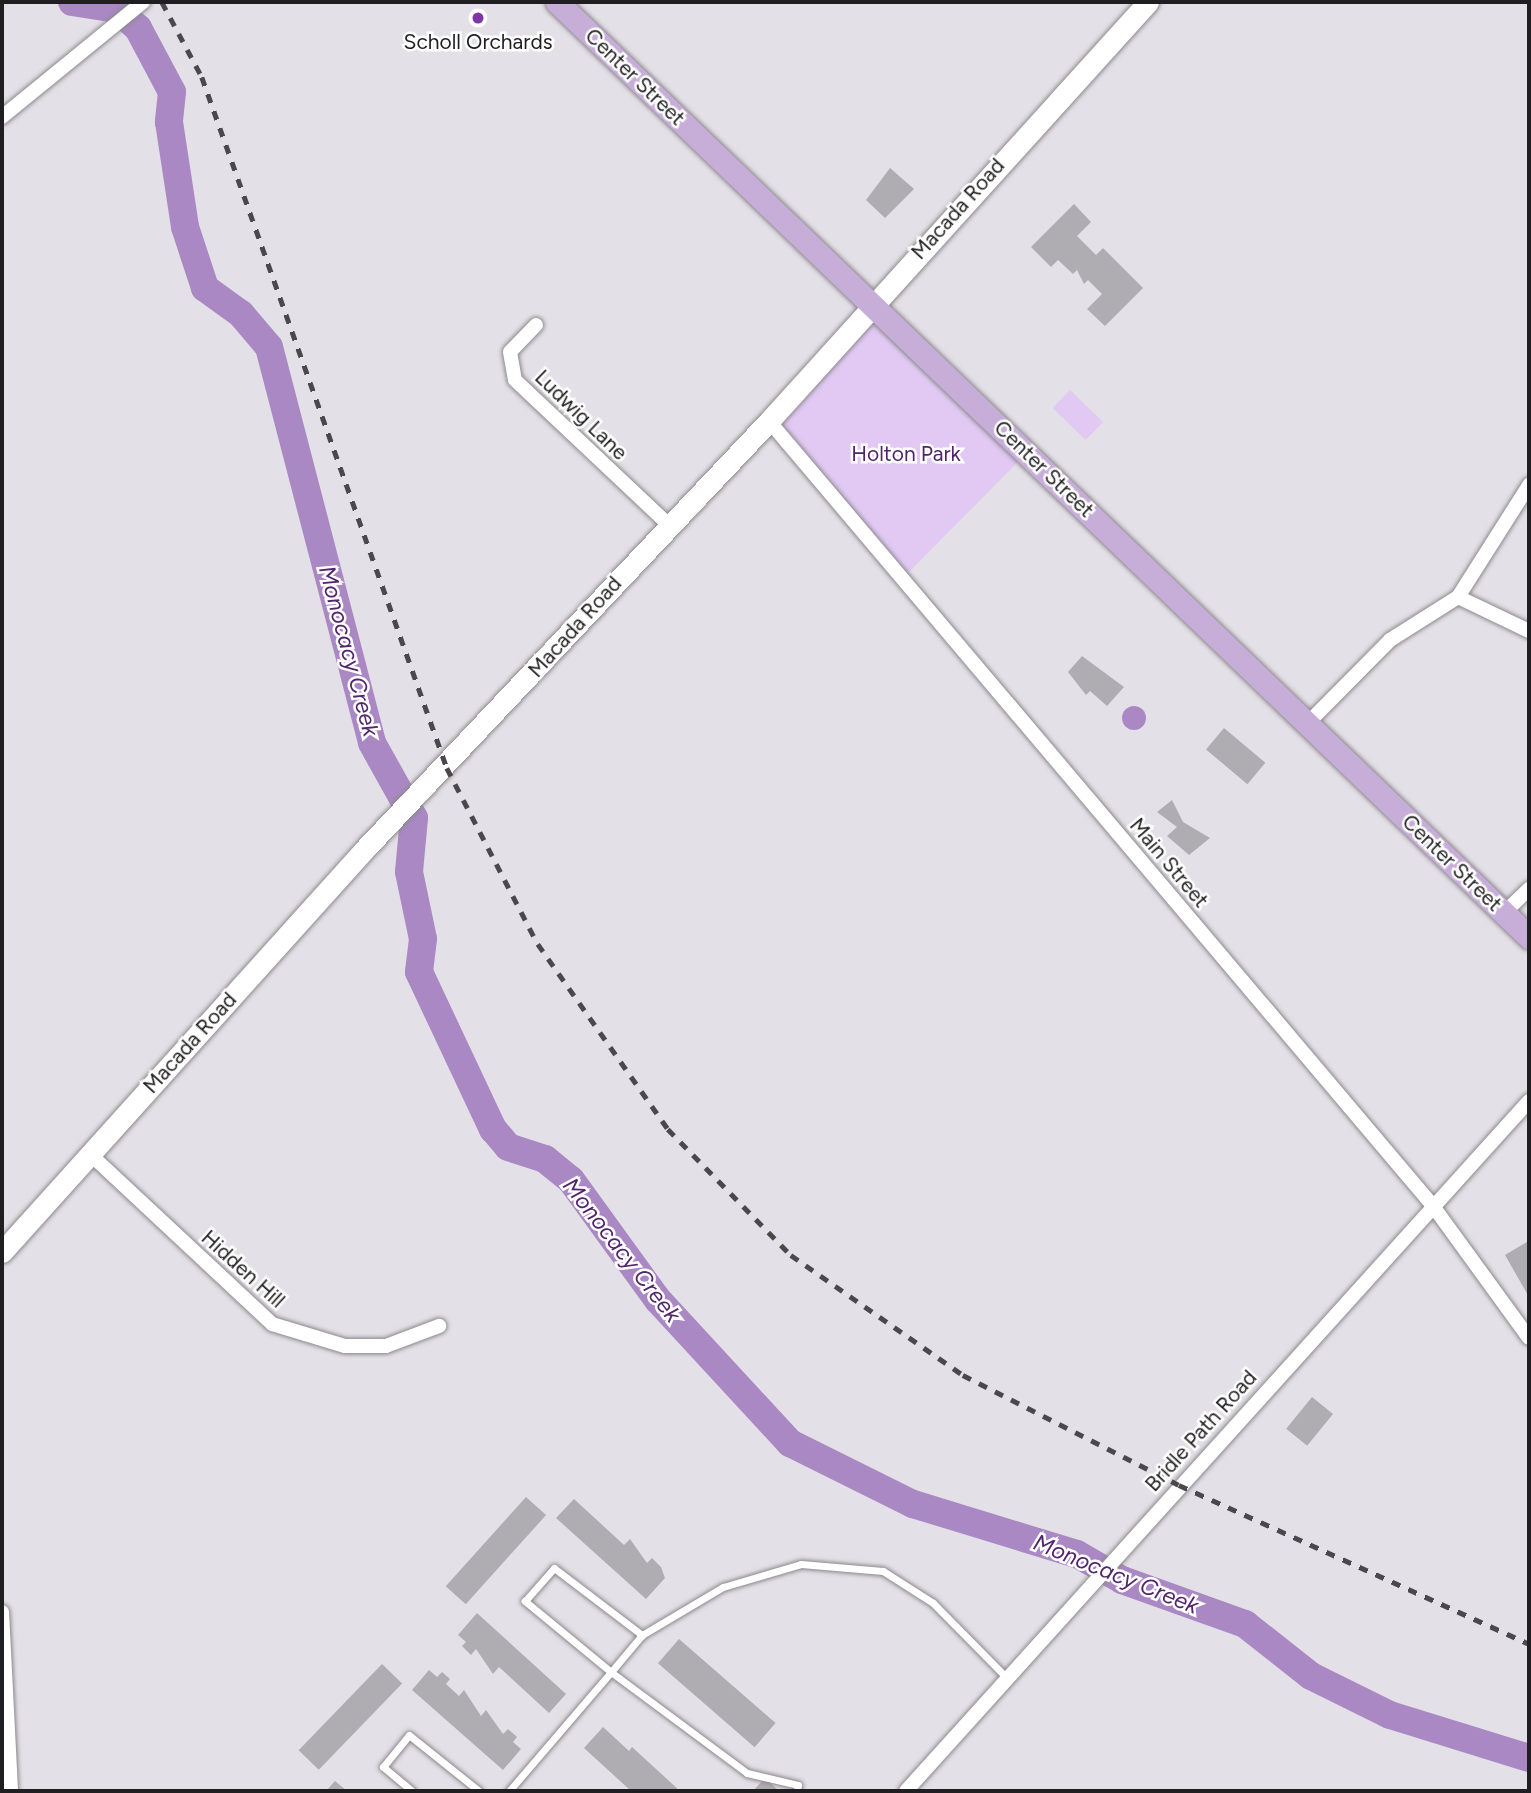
<!DOCTYPE html>
<style>
body{margin:0}
#map{position:relative;width:1531px;height:1793px;overflow:hidden;background:#e4e0e7;font-family:Figtree,sans-serif}
div>[style]{position:absolute}
.green>*{inset:0;background:#e1c9f4;transform-origin:0 0}
.water>*{inset:0;background:#aa88c4}
.round{border-radius:50%}
.river>*{height:28px;margin:-14px;padding:0 14px;transform-origin:14px;border-radius:14px;background:#aa88c4}
.building>*{inset:0;background:#afacb2;transform-origin:0 0}
.roads{filter:drop-shadow(0 0 2px #8c898e) drop-shadow(0 0 2px #8c898e)}
.lane>*{height:7px;margin:-3.5px;padding:0 3.5px;transform-origin:3.5px;border-radius:3.5px;background:#fff}
.street>*{height:14px;margin:-7px;padding:0 7px;transform-origin:7px;border-radius:7px;background:#fff}
.secondary>*{height:21px;margin:-10.5px;padding:0 10.5px;transform-origin:10.5px;border-radius:10.5px;background:#fff}
.primary>*{height:23px;margin:-11.5px;padding:0 11.5px;transform-origin:11.5px;border-radius:11.5px;background:#c7aed9}
.rail>*{height:4.5px;margin-top:-2.25px;transform-origin:0;background:repeating-linear-gradient(90deg,#4a484b 0 9px,transparent 0 18px)}
.dots>*{width:19px;height:19px;translate:-50% -50%;box-sizing:border-box;border:4px solid #fff;border-radius:50%}
span{translate:-50% -50%;white-space:nowrap;text-align:center;line-height:1.15;-webkit-text-stroke:5px #fff;paint-order:stroke}
.poi-label{font-size:21px;color:#1f1e20}
.street-label{font-size:21px;color:#1f1e20}
.park-label{font-size:21px;color:#50236b}
.water-label{font-size:23px;color:#52256d;font-style:italic}
.frame{position:absolute;inset:0;border:4px solid #1f1e20;pointer-events:none}
</style>
<div id="map">
<div class="green">
<i style="clip-path:polygon(871px 304px,1028px 452px,902px 579px,769px 421px)"></i>
<i style="left:1070px;top:390px;width:46px;height:25px;rotate:44deg"></i>
</div>
<div class="water">
<i class="round" style="left:1122px;top:706px;width:24px;height:24px"></i>
</div>
<div class="river">
<i style="left:72px;top:2px;width:45px;rotate:9deg"></i>
<i style="left:116px;top:9px;width:29px;rotate:41deg"></i>
<i style="left:138px;top:28px;width:72px;rotate:62deg"></i>
<i style="left:172px;top:92px;width:30px;rotate:96deg"></i>
<i style="left:169px;top:122px;width:106px;rotate:81.3deg"></i>
<i style="left:185px;top:227px;width:64px;rotate:71.8deg"></i>
<i style="left:205px;top:288px;width:44px;rotate:35.8deg"></i>
<i style="left:241px;top:314px;width:43px;rotate:49.7deg"></i>
<i style="left:269px;top:347px;width:409px;rotate:75.4deg"></i>
<i style="left:372px;top:743px;width:86px;rotate:60.8deg"></i>
<i style="left:414px;top:818px;width:54px;rotate:95.3deg"></i>
<i style="left:409px;top:872px;width:68px;rotate:78.2deg"></i>
<i style="left:423px;top:939px;width:33px;rotate:97deg"></i>
<i style="left:419px;top:972px;width:174px;rotate:64.8deg"></i>
<i style="left:493px;top:1129px;width:23px;rotate:50deg"></i>
<i style="left:508px;top:1147px;width:39px;rotate:18deg"></i>
<i style="left:545px;top:1159px;width:33px;rotate:39deg"></i>
<i style="left:571px;top:1180px;width:148px;rotate:54.1deg"></i>
<i style="left:658px;top:1300px;width:195px;rotate:47.3deg"></i>
<i style="left:790px;top:1443px;width:137px;rotate:26.4deg"></i>
<i style="left:913px;top:1504px;width:171px;rotate:17deg"></i>
<i style="left:1077px;top:1554px;width:52px;rotate:30deg"></i>
<i style="left:1122px;top:1580px;width:131px;rotate:19.7deg"></i>
<i style="left:1245px;top:1624px;width:84px;rotate:38.2deg"></i>
<i style="left:1311px;top:1676px;width:88px;rotate:26.3deg"></i>
<i style="left:1390px;top:1715px;width:145px;rotate:17.2deg"></i>
</div>
<div class="building">
<i style="clip-path:polygon(890px 168px,914px 189px,885px 218px,866px 200px)"></i>
<i style="clip-path:polygon(1074px 204px,1091px 222px,1077px 236px,1096px 255px,1103px 248px,1143px 288px,1105px 326px,1087px 309px,1102px 294px,1088px 280px,1084px 284px,1077px 270px,1073px 274px,1058px 260px,1051px 267px,1031px 247px)"></i>
<i style="clip-path:polygon(1082px 656px,1124px 687px,1107px 706px,1090px 691px,1086px 695px,1068px 672px)"></i>
<i style="left:1224px;top:728px;width:54px;height:28px;rotate:40deg"></i>
<i style="clip-path:polygon(1172px 800px,1183px 822px,1210px 838px,1189px 855px,1167px 836px,1177px 827px,1157px 812px)"></i>
<i style="clip-path:polygon(1527px 1242px,1529px 1245px,1529px 1297px,1505px 1255px)"></i>
<i style="left:1312px;top:1397px;width:27px;height:41px;rotate:39deg"></i>
<i style="left:526px;top:1497px;width:27px;height:120px;rotate:42deg"></i>
<i style="clip-path:polygon(574px 1499px,624px 1545px,630px 1539px,647px 1563px,652px 1558px,661px 1567px,665px 1578px,646px 1599px,556px 1518px)"></i>
<i style="clip-path:polygon(477px 1613px,566px 1694px,549px 1713px,499px 1667px,493px 1674px,476px 1649px,471px 1655px,462px 1646px,466px 1642px,458px 1635px)"></i>
<i style="left:679px;top:1639px;width:128px;height:32px;rotate:41deg"></i>
<i style="left:382px;top:1664px;width:28px;height:120px;rotate:44deg"></i>
<i style="clip-path:polygon(429px 1670px,437px 1677px,442px 1672px,450px 1679px,446px 1684px,459px 1696px,464px 1690px,481px 1716px,486px 1710px,503px 1734px,508px 1729px,517px 1737px,513px 1742px,521px 1749px,503px 1770px,412px 1690px)"></i>
<i style="clip-path:polygon(603px 1727px,629px 1751px,632px 1747px,680px 1791px,631px 1791px,584px 1748px)"></i>
<i style="clip-path:polygon(765px 1778px,779px 1791px,753px 1791px)"></i>
<i style="clip-path:polygon(335px 1781px,347px 1791px,326px 1791px)"></i>
</div>
<div class="roads">
<div class="lane">
<i style="left:642px;top:1635px;width:48px;rotate:130deg"></i>
<i style="left:611px;top:1672px;width:169px;rotate:36.6deg"></i>
<i style="left:747px;top:1773px;width:52px;rotate:13.2deg"></i>
<i style="left:798px;top:1785px;width:6px;rotate:99deg"></i>
<i style="left:412px;top:1791px;width:38px;rotate:-140deg"></i>
<i style="left:383px;top:1767px;width:41px;rotate:-50.9deg"></i>
<i style="left:409px;top:1735px;width:90px;rotate:38.7deg"></i>
<i style="left:509px;top:1791px;width:157px;rotate:-49.4deg"></i>
<i style="left:611px;top:1672px;width:112px;rotate:-140.5deg"></i>
<i style="left:525px;top:1601px;width:44px;rotate:-48.7deg"></i>
<i style="left:554px;top:1568px;width:111px;rotate:37.3deg"></i>
<i style="left:642px;top:1635px;width:94px;rotate:-30.7deg"></i>
<i style="left:723px;top:1587px;width:81px;rotate:-16.4deg"></i>
<i style="left:801px;top:1564px;width:82px;rotate:4.9deg"></i>
<i style="left:883px;top:1571px;width:59px;rotate:32.6deg"></i>
<i style="left:933px;top:1603px;width:105px;rotate:45.4deg"></i>
</div>
<div class="street">
<i style="left:2px;top:117px;width:182px;rotate:-39.2deg"></i>
<i style="left:536px;top:325px;width:37px;rotate:134deg"></i>
<i style="left:510px;top:352px;width:28px;rotate:80deg"></i>
<i style="left:515px;top:380px;width:210px;rotate:43.3deg"></i>
<i style="left:769px;top:421px;width:1028px;rotate:49.77deg"></i>
<i style="left:1433px;top:1206px;width:163px;rotate:54deg"></i>
<i style="left:1458px;top:597px;width:79px;rotate:25.6deg"></i>
<i style="left:1306px;top:725px;width:120px;rotate:-45.3deg"></i>
<i style="left:1390px;top:640px;width:80px;rotate:-32.3deg"></i>
<i style="left:1458px;top:597px;width:133px;rotate:-57.6deg"></i>
<i style="left:1504px;top:913px;width:35px;rotate:-44deg"></i>
<i style="left:90px;top:1154px;width:249px;rotate:43deg"></i>
<i style="left:272px;top:1324px;width:76px;rotate:16.8deg"></i>
<i style="left:345px;top:1346px;width:41px"></i>
<i style="left:386px;top:1346px;width:57px;rotate:-20.7deg"></i>
<i style="left:2px;top:1612px;width:179px;rotate:87.1deg"></i>
<i style="left:906px;top:1791px;width:930px;rotate:-47.92deg"></i>
</div>
<div class="secondary">
<i style="left:2px;top:1252px;width:541px;rotate:-48deg"></i>
<i style="left:364px;top:850px;width:590px;rotate:-46.65deg"></i>
<i style="left:769px;top:421px;width:565px;rotate:-47.87deg"></i>
</div>
<div class="primary">
<i style="left:557px;top:2px;width:1349px;rotate:43.89deg"></i>
</div>
</div>
<div class="rail">
<i style="left:162px;top:2px;width:85px;rotate:61.9deg"></i>
<i style="left:202px;top:77px;width:733px;rotate:70.48deg"></i>
<i style="left:447px;top:768px;width:198px;rotate:62.7deg"></i>
<i style="left:538px;top:944px;width:226px;rotate:54.9deg"></i>
<i style="left:668px;top:1129px;width:176px;rotate:45.7deg"></i>
<i style="left:791px;top:1255px;width:210px;rotate:34.9deg"></i>
<i style="left:963px;top:1375px;width:242px;rotate:27deg"></i>
<i style="left:1179px;top:1485px;width:384px;rotate:24.4deg"></i>
</div>
<div class="dots">
<i style="left:478px;top:18px;background:#7e36a8"></i>
</div>
<div class="poi-label">
<span style="left:478px;top:42px">Scholl Orchards</span>
</div>
<div class="street-label">
<span style="left:635px;top:77px;rotate:44deg">Center Street</span>
<span style="left:958px;top:209px;rotate:-48deg">Macada Road</span>
<span style="left:581px;top:415px;rotate:44deg">Ludwig Lane</span>
<span style="left:1044px;top:469px;rotate:44deg">Center Street</span>
<span style="left:575px;top:627px;rotate:-48deg">Macada Road</span>
<span style="left:1169px;top:863px;rotate:50deg">Main Street</span>
<span style="left:1452px;top:863px;rotate:44deg">Center Street</span>
<span style="left:190px;top:1043px;rotate:-48deg">Macada Road</span>
<span style="left:243px;top:1269px;rotate:42deg">Hidden Hill</span>
<span style="left:1201px;top:1431px;rotate:-48deg">Bridle Path Road</span>
</div>
<div class="park-label">
<span style="left:906px;top:454px">Holton Park</span>
</div>
<div class="water-label">
<span style="left:349px;top:651px;rotate:75deg">Monocacy Creek</span>
<span style="left:622px;top:1250px;rotate:52deg">Monocacy Creek</span>
<span style="left:1116px;top:1574px;rotate:22deg">Monocacy Creek</span>
</div>
<div class="frame"></div>
</div>
